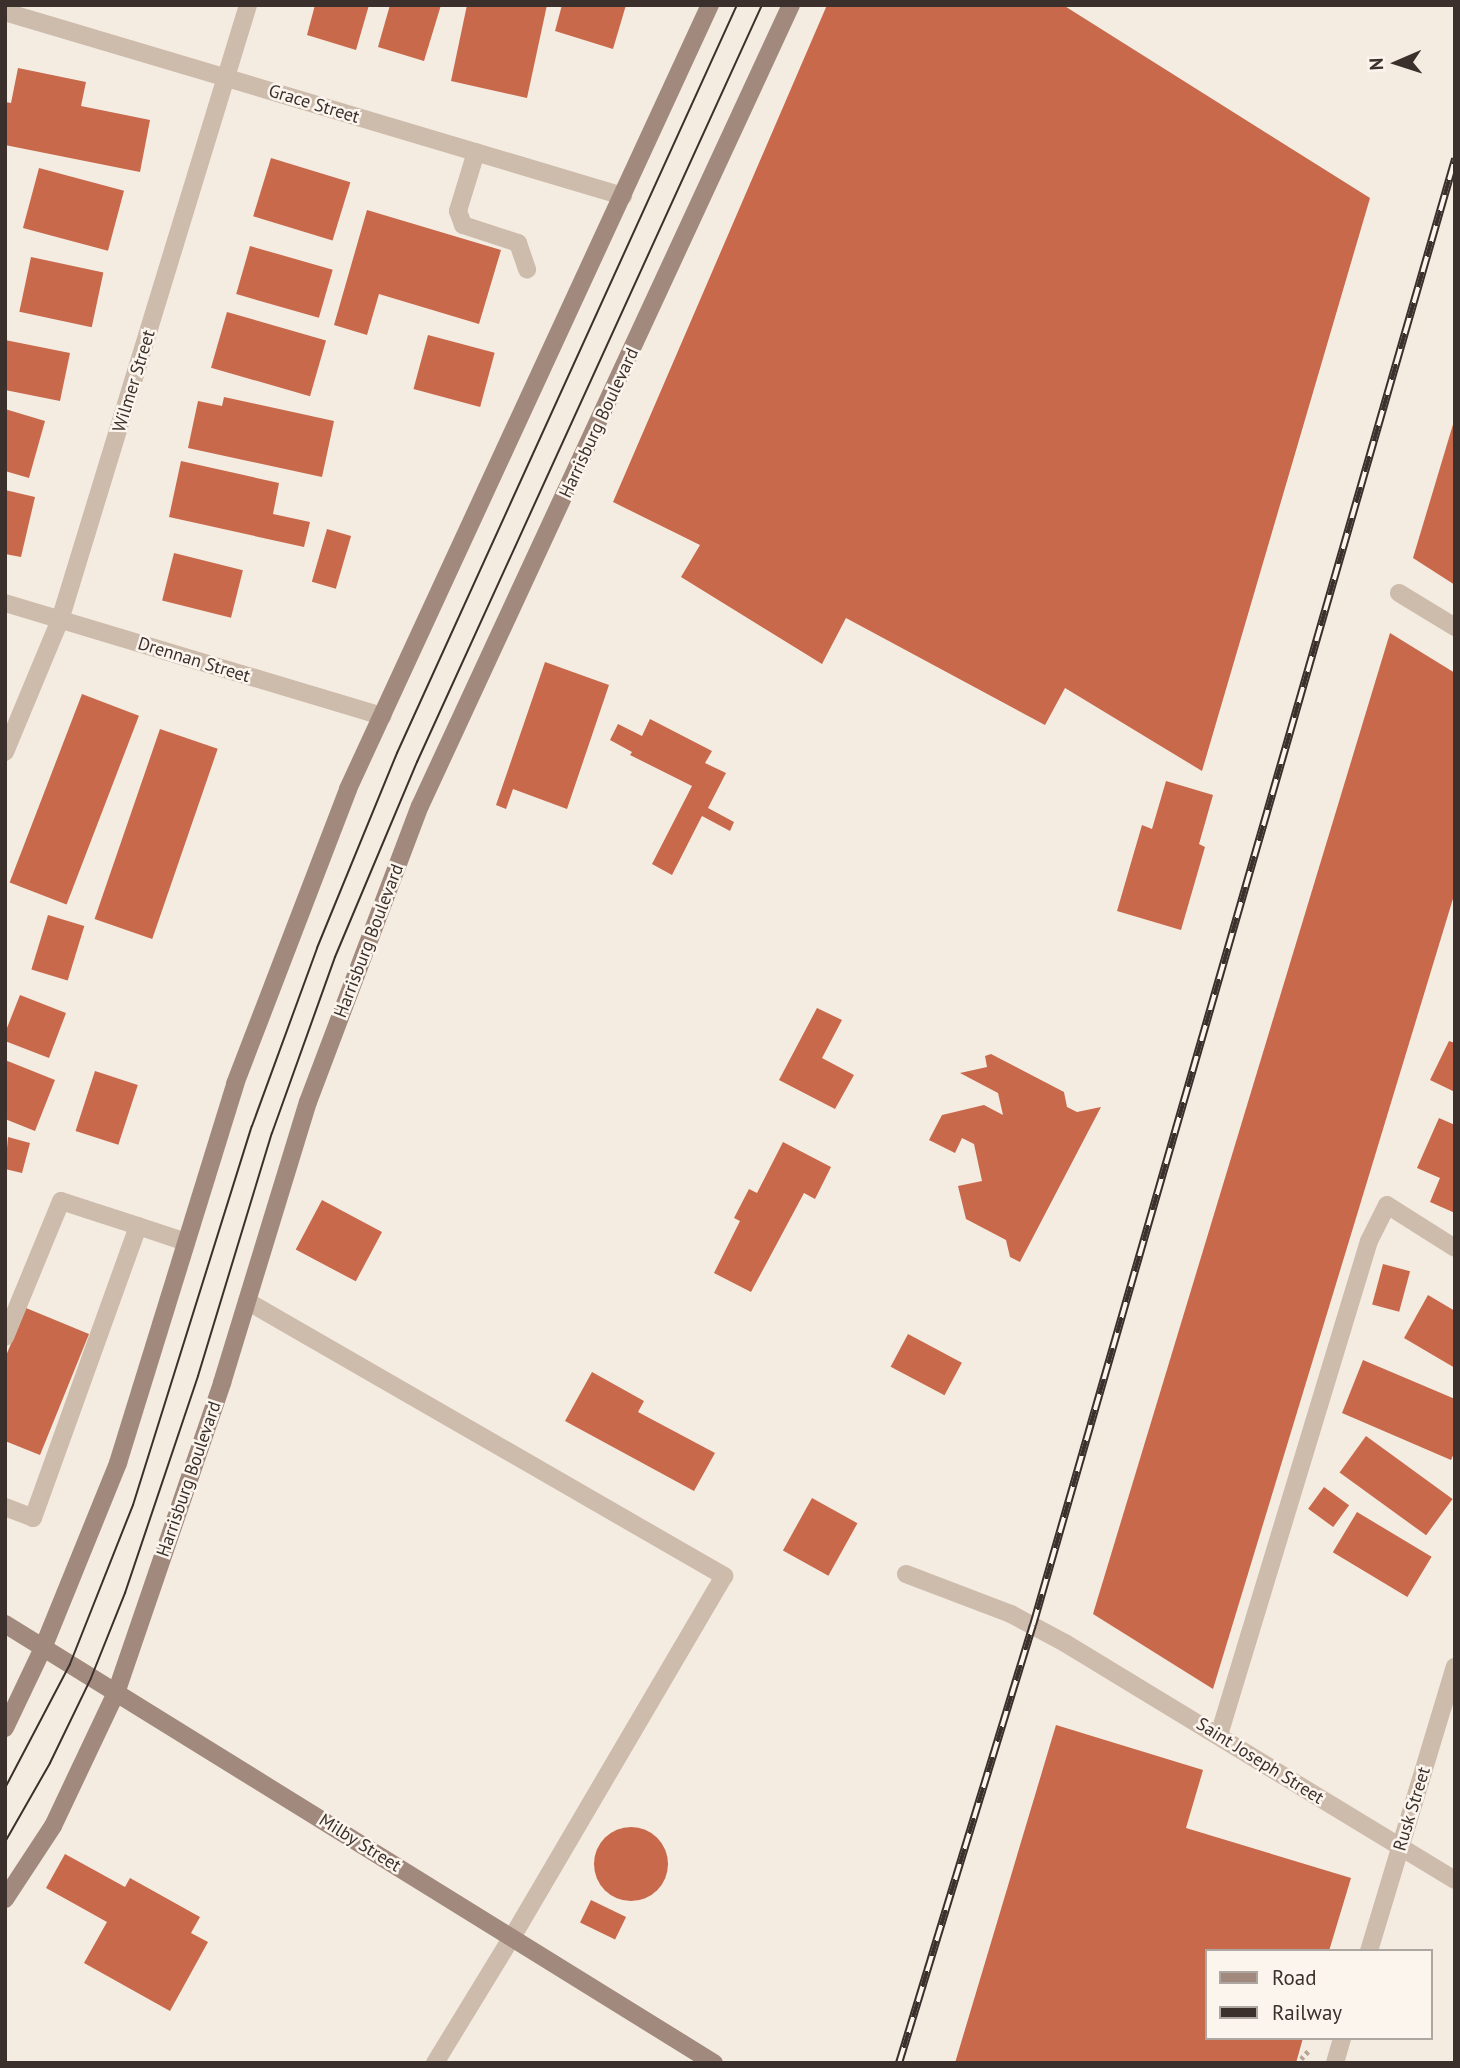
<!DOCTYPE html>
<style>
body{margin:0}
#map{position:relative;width:1460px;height:2068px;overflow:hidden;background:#f4ebe1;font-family:"PT Sans",sans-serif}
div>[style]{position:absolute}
.building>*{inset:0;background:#c8694b;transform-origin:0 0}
.round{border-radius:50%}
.path>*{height:4.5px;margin-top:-2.25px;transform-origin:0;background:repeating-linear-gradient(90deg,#b9a596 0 3.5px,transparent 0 7px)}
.lane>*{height:18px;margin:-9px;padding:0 9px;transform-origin:9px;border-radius:9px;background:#cdbbac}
.street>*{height:18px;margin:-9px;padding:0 9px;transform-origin:9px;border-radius:9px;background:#cdbbac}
.secondary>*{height:18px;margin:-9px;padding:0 9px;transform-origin:9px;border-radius:9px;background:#a18a7d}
.tram>*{height:2px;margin:-1px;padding:0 1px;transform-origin:1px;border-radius:1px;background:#3b302b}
.rail>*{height:8px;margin-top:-4px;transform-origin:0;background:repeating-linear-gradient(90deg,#fbf5ee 0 16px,#3b302b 0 32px);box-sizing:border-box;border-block:2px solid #3b302b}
span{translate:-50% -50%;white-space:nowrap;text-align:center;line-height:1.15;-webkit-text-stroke:5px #fbf5ee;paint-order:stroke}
.street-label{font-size:18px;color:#3b302b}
.frame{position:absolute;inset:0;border:7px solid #3b302b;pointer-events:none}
.legend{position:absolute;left:1205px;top:1949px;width:228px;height:91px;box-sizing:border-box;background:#fbf5ee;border:2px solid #aea6a0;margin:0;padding:9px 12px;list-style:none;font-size:21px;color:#3b302b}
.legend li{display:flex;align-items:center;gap:14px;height:35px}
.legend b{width:35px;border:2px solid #aea6a0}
.north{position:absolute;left:1362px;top:28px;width:70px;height:70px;-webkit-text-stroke:5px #fbf5ee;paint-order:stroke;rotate:267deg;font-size:19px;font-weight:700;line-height:28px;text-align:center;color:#3b302b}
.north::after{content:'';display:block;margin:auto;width:24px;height:32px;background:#3b302b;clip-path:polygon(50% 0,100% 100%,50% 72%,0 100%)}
</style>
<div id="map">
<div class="building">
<i style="clip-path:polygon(315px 5px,369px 5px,356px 50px,307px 35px)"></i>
<i style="clip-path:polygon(390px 5px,441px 5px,424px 61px,378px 47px)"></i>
<i style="clip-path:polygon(467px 5px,547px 5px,527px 98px,451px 81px)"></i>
<i style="clip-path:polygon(562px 5px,626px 5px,613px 49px,555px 31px)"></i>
<i style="clip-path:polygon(827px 5px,1063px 5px,1370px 198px,1202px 771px,1065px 688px,1045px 725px,846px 618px,822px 664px,681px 577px,700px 545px,613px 502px)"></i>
<i style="clip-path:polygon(18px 68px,86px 82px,81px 106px,150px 120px,140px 172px,5px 145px,5px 102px,11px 103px)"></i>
<i style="left:271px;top:158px;width:83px;height:61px;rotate:17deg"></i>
<i style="left:39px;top:168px;width:88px;height:62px;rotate:15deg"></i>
<i style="clip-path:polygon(367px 210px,501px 250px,479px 324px,379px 294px,367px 335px,334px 325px)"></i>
<i style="left:250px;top:246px;width:86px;height:50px;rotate:16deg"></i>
<i style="left:31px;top:257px;width:74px;height:56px;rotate:12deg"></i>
<i style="left:227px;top:312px;width:103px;height:58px;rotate:16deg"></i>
<i style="left:428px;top:335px;width:69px;height:56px;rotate:15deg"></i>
<i style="clip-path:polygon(5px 340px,70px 353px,60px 401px,5px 390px)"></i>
<i style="clip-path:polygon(224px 397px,334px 421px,322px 477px,188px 448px,198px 401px,222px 406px)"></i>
<i style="clip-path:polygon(5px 409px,45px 421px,29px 478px,5px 471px)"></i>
<i style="clip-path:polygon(1454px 421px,1455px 421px,1455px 585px,1413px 558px)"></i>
<i style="clip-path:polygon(181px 461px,279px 483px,273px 514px,310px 522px,304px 547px,169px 517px)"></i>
<i style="clip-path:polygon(5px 490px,35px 497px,21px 557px,5px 554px)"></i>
<i style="left:327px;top:529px;width:25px;height:55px;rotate:16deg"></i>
<i style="left:174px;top:553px;width:71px;height:49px;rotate:14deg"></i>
<i style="clip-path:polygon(1390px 633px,1455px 673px,1455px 892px,1213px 1689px,1093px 1614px)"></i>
<i style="clip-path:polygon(545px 662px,609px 685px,567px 809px,513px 789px,506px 809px,496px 805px)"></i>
<i style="left:82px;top:694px;width:61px;height:202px;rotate:21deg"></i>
<i style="clip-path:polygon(650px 719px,712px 751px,705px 763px,726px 773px,708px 808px,734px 822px,730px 831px,702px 816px,672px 875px,652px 864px,692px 786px,630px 755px,632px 752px,610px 740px,618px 724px,642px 736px)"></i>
<i style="left:160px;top:729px;width:61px;height:201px;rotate:19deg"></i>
<i style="clip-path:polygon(1166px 781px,1213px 795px,1199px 844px,1205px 847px,1181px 930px,1117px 911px,1142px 825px,1152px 829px)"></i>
<i style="left:48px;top:915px;width:38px;height:57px;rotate:17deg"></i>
<i style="clip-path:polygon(20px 995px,66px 1013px,49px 1058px,5px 1041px,5px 1033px)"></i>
<i style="clip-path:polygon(817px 1008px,842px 1020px,822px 1058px,854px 1075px,835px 1109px,779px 1080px)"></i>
<i style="clip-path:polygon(1449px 1041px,1455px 1043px,1455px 1092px,1430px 1080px)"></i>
<i style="clip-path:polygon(991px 1054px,1064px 1092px,1067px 1107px,1077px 1112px,1101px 1107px,1020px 1262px,1010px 1257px,1006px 1240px,966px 1219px,958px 1186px,982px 1181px,974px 1144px,962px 1138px,955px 1153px,929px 1140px,942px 1115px,984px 1105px,1003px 1115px,998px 1093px,960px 1073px,987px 1067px,985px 1056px)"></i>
<i style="clip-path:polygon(5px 1060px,55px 1080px,35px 1131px,5px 1119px)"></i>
<i style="left:95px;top:1071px;width:45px;height:63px;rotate:18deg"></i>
<i style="clip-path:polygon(1439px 1118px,1455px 1125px,1455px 1213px,1430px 1202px,1440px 1178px,1417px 1168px)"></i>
<i style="clip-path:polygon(8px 1137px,30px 1143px,22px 1173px,5px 1169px)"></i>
<i style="clip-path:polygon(783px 1142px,831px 1167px,815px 1199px,804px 1193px,751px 1292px,714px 1273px,740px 1221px,734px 1218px,749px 1189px,757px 1193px)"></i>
<i style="left:322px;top:1200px;width:68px;height:56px;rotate:28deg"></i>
<i style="left:1383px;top:1264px;width:28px;height:42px;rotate:15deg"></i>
<i style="clip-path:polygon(1428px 1295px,1455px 1311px,1455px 1368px,1404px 1338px)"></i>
<i style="clip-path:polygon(26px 1308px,89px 1334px,40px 1455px,5px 1441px,5px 1358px)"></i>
<i style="left:908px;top:1334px;width:61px;height:37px;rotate:28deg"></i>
<i style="clip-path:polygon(1363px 1360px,1455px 1399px,1455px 1451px,1451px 1460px,1342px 1413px)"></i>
<i style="clip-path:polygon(592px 1372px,644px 1401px,638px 1412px,715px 1453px,694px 1491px,565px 1421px)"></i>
<i style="left:1366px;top:1436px;width:107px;height:45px;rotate:36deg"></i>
<i style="left:1324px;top:1487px;width:31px;height:27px;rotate:36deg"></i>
<i style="left:812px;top:1498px;width:52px;height:60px;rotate:29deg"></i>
<i style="left:1357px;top:1512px;width:87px;height:47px;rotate:31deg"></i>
<i style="clip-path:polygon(1056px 1725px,1203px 1770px,1186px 1828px,1351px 1878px,1329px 1951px,1206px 1951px,1206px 2038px,1303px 2038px,1296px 2063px,955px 2063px)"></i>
<i class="round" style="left:594px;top:1827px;width:74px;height:74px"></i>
<i style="clip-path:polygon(65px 1854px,125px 1887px,130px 1878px,200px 1917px,191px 1933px,208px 1942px,170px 2011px,84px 1963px,107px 1922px,46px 1888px)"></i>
<i style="left:591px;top:1900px;width:39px;height:25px;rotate:26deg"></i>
</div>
<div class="path">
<i style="left:1301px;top:2059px;width:13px;rotate:-48deg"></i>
</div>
<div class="lane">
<i style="left:476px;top:152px;width:62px;rotate:107deg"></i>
<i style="left:458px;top:211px;width:15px;rotate:70deg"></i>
<i style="left:463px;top:225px;width:58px;rotate:18.1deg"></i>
<i style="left:518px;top:243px;width:28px;rotate:71deg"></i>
<i style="left:247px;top:1301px;width:551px;rotate:29.96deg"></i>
<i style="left:724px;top:1576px;width:419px;rotate:120.4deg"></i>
<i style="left:5px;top:1337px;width:147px;rotate:-67.6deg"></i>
<i style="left:61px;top:1201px;width:81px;rotate:18deg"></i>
<i style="left:5px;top:1507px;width:30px;rotate:21deg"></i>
<i style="left:33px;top:1518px;width:310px;rotate:-70.2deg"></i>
<i style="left:138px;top:1226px;width:51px;rotate:18.4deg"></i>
<i style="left:906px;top:1574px;width:112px;rotate:20.9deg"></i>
<i style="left:1011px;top:1614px;width:61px;rotate:28.2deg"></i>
<i style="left:1219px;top:1735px;width:516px;rotate:-73.11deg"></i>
<i style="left:1369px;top:1241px;width:40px;rotate:-63.4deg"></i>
</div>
<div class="street">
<i style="left:5px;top:12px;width:645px;rotate:16.58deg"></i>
<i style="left:1399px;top:593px;width:66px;rotate:31.3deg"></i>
<i style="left:5px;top:603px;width:394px;rotate:16.7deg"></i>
<i style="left:5px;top:752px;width:143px;rotate:-67.4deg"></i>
<i style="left:60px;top:620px;width:643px;rotate:-73deg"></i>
<i style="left:1387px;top:1205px;width:80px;rotate:32.3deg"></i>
<i style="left:1065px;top:1643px;width:456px;rotate:31.3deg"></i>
<i style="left:1369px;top:1951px;width:297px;rotate:-73.2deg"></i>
<i style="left:435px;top:2063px;width:148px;rotate:-58.6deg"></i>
<i style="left:1335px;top:2063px;width:26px;rotate:-74deg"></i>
</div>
<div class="secondary">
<i style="left:5px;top:1624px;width:834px;rotate:31.77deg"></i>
<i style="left:5px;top:1728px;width:89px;rotate:-64.6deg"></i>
<i style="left:43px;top:1648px;width:200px;rotate:-67.9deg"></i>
<i style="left:118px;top:1463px;width:397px;rotate:-72.8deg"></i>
<i style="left:235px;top:1084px;width:316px;rotate:-69deg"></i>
<i style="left:348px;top:789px;width:864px;rotate:-65.22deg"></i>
<i style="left:5px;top:1899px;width:87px;rotate:-56.7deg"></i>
<i style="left:53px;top:1826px;width:147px;rotate:-64.7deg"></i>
<i style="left:116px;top:1693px;width:328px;rotate:-71.1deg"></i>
<i style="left:222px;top:1383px;width:294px;rotate:-73deg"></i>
<i style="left:308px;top:1102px;width:316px;rotate:-69.3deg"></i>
<i style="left:420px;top:806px;width:883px;rotate:-65.15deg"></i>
</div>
<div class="tram">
<i style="left:5px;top:1788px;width:140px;rotate:-62.3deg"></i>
<i style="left:70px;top:1664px;width:171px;rotate:-68.4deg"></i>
<i style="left:133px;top:1505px;width:397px;rotate:-72.6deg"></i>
<i style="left:252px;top:1126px;width:189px;rotate:-69.9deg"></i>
<i style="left:317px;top:948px;width:211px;rotate:-67.7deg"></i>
<i style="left:397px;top:753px;width:822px;rotate:-65.56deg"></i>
<i style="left:5px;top:1842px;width:91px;rotate:-60.3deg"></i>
<i style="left:50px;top:1763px;width:94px;rotate:-64.2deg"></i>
<i style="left:91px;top:1678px;width:92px;rotate:-68.2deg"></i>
<i style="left:125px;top:1593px;width:229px;rotate:-71.4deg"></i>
<i style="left:198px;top:1376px;width:254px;rotate:-73.1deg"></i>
<i style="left:272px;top:1133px;width:187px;rotate:-70.3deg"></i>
<i style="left:335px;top:957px;width:212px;rotate:-67.2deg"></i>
<i style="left:417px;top:762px;width:832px;rotate:-65.5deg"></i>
</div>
<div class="rail">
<i style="left:899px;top:2063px;width:458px;rotate:-73deg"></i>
<i style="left:1033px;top:1625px;width:1526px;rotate:-73.94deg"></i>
</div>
<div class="street-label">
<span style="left:314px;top:104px;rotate:17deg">Grace Street</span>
<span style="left:134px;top:381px;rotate:-73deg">Wilmer Street</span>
<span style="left:599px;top:423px;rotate:-65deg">Harrisburg Boulevard</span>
<span style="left:194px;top:660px;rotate:17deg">Drennan Street</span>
<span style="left:369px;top:941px;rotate:-69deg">Harrisburg Boulevard</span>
<span style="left:189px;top:1479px;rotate:-71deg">Harrisburg Boulevard</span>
<span style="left:1260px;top:1761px;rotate:32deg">Saint Joseph Street</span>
<span style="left:1412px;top:1809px;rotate:-73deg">Rusk Street</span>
<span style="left:360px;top:1843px;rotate:32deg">Milby Street</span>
</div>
<div class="frame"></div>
<ul class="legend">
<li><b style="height:9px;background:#a18a7d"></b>Road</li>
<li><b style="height:9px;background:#3b302b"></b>Railway</li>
</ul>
<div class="north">N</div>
</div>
